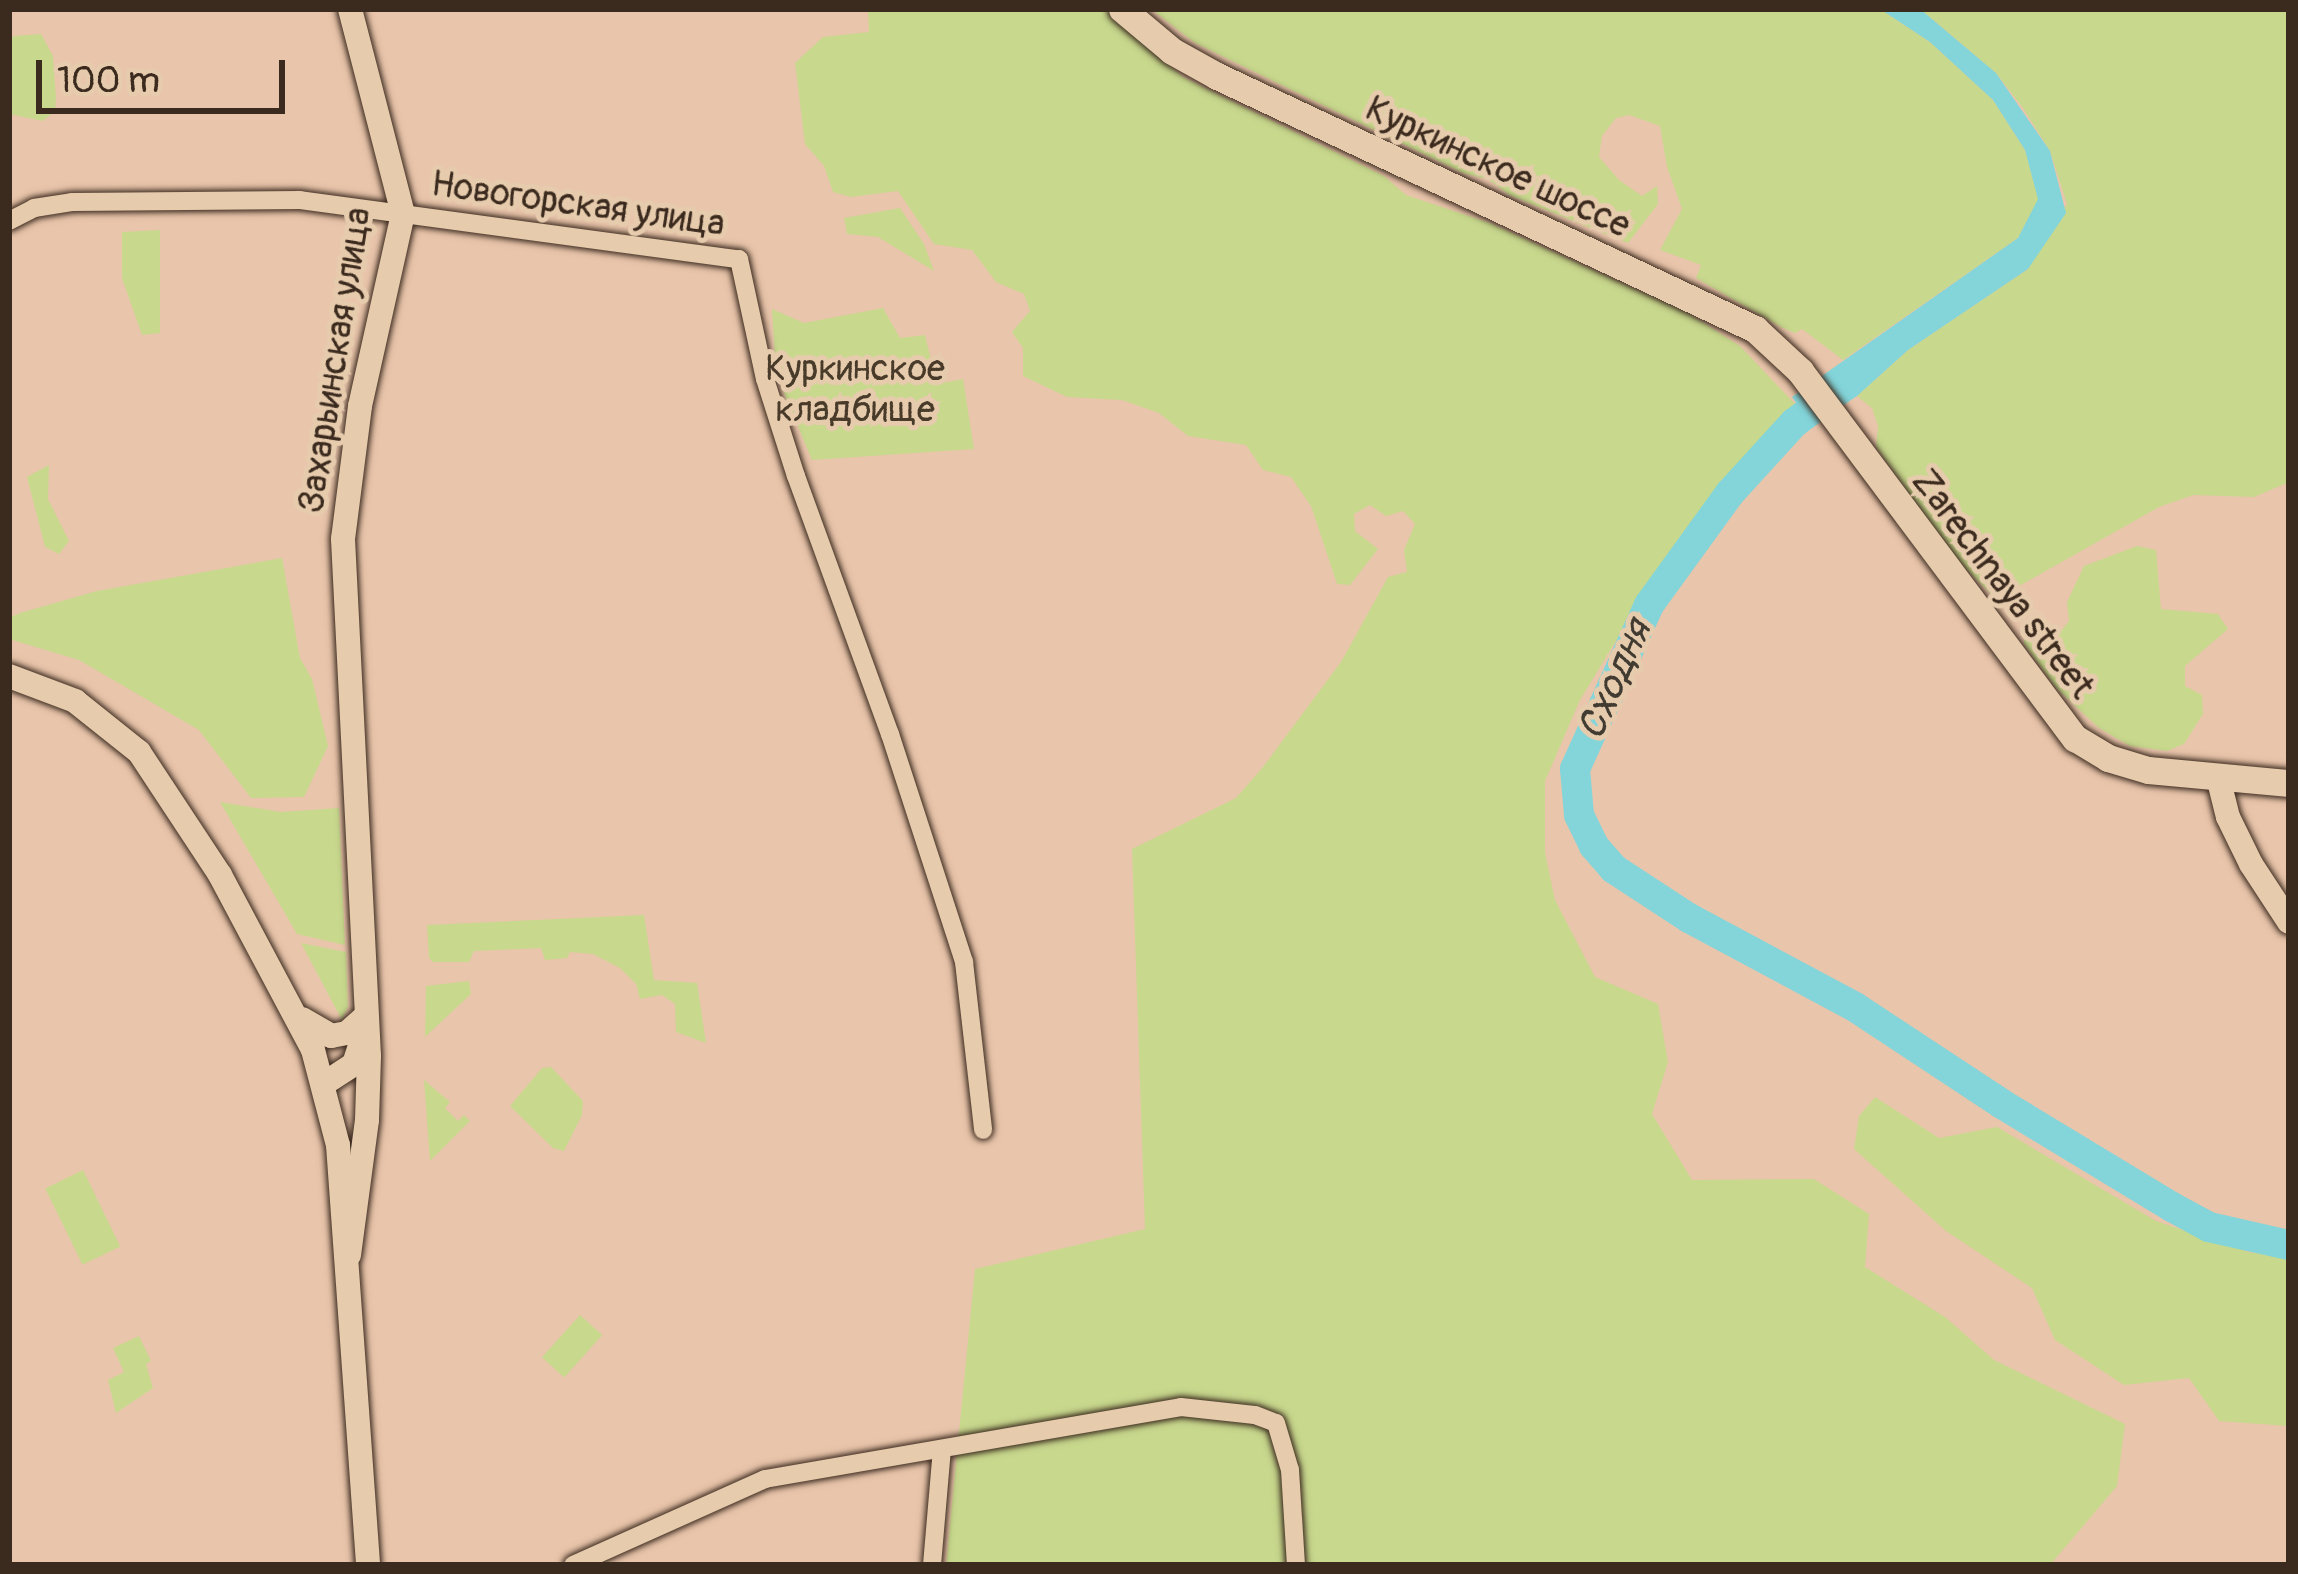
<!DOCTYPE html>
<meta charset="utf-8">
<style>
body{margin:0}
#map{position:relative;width:2298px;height:1574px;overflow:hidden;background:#e9c5ab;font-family:Pangolin,sans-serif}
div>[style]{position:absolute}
.green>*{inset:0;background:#c8d88d;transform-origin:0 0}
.water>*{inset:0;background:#83d5da}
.river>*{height:30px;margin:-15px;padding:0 15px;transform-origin:15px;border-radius:15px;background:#83d5da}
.roads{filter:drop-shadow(0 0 3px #3b2a1e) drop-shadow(0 0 3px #3b2a1e)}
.minor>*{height:18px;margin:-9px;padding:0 9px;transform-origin:9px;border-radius:9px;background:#e6cbad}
.tertiary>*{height:24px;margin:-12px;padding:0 12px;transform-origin:12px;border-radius:12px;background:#e6cbad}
.secondary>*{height:27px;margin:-13.5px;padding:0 13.5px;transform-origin:13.5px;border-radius:13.5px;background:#e6cbad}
span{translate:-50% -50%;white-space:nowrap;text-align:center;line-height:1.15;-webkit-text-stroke:10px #e6cbad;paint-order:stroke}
.street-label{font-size:36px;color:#3b2a1e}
.park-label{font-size:36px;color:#493b29}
.water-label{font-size:39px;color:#423b31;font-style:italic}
.frame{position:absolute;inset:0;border:12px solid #3b2a1e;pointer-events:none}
.scale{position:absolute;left:36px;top:60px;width:249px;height:54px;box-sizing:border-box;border:6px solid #3b2a1e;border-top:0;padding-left:15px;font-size:36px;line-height:42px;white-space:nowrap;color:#3b2a1e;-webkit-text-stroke:9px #e6cbad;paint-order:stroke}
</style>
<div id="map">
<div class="green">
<i style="clip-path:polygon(868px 9px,1105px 9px,1183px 77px,1384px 176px,1406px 195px,1490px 223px,1688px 313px,1740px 346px,1796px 405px,1653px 580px,1580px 700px,1545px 781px,1545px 853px,1555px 900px,1595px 977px,1658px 1004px,1668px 1062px,1652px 1114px,1692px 1180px,1814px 1179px,1869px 1214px,1865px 1267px,1945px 1317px,1994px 1360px,2125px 1424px,2117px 1486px,2050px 1565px,946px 1565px,975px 1269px,1145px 1229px,1132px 849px,1236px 798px,1263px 767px,1341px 662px,1388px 577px,1407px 572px,1404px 550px,1415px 524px,1403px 511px,1386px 516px,1370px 505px,1354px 514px,1355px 531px,1378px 549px,1350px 585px,1337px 584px,1311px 506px,1291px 477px,1263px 470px,1246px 445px,1188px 436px,1159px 413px,1122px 400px,1067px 397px,1023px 376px,1023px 348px,1012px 332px,1030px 311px,1024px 294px,996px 282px,972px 250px,934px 244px,898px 191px,851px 197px,833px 192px,824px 166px,805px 144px,795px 63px,823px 37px,869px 32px)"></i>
<i style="clip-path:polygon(1151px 9px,1880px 9px,1930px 42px,1993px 100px,2025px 150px,2039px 199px,2018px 238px,1843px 360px,1802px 329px,1795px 333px,1781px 327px,1696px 278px,1701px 265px,1660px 250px,1682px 209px,1667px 167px,1660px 126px,1629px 115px,1616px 118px,1602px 136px,1599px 157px,1619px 180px,1642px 196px,1657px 186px,1658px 204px,1628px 243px,1509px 195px,1488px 179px,1465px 174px,1195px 43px)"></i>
<i style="clip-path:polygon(1920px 9px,2289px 9px,2289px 482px,2254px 497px,2193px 495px,2159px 507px,1996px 599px,1955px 558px,1876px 447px,1878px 426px,1872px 408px,1857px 396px,1908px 350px,2028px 269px,2067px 204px,2050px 151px,2023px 108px,1996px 73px)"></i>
<i style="clip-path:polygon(41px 34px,53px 56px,56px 98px,55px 111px,43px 121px,9px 114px,9px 42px,14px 36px)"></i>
<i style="clip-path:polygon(900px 208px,924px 244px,934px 271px,878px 237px,847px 234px,844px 218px)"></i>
<i style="clip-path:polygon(160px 230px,160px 333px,142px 335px,122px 278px,122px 232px)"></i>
<i style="clip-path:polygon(883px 308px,900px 338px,925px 335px,937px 384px,963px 379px,974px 449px,812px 460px,776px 374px,772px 309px,804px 323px)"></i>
<i style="clip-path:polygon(49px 465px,48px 499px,69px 541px,59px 554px,45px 547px,27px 477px)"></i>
<i style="clip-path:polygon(2137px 546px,2156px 550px,2161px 609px,2218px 614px,2228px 629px,2185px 666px,2185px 686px,2202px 695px,2203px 714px,2184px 744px,2167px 751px,2130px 746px,2099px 728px,2057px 689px,2024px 644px,2024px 626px,2043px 623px,2057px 636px,2069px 621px,2067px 602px,2084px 566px)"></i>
<i style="clip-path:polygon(282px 558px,300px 658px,312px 679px,328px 746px,304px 797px,251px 798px,199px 730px,79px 660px,9px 639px,9px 618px,20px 613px,97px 591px)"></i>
<i style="clip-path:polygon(220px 802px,281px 812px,339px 808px,345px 945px,297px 934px)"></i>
<i style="clip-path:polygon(644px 915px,654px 980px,697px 983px,706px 1043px,676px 1032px,675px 1004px,662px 995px,640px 999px,636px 984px,620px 968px,593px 954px,570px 952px,567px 958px,545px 960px,541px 948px,474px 951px,469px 962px,433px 962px,429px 958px,427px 925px)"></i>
<i style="clip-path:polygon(301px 943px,346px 952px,348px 1007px,342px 1020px)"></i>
<i style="clip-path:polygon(469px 981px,471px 994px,425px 1037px,426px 986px)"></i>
<i style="clip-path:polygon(551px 1067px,583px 1101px,582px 1115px,564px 1151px,553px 1148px,510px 1106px,542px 1068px)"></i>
<i style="clip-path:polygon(424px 1080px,450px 1102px,445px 1108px,458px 1121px,464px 1115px,470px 1121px,430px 1161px)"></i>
<i style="clip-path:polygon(1875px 1097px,1939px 1138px,1997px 1127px,2156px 1221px,2248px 1252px,2289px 1258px,2289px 1426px,2219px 1421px,2189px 1378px,2124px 1385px,2055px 1340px,2032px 1288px,1946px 1231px,1854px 1149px,1859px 1116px)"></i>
<i style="left:83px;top:1170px;width:85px;height:42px;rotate:64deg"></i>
<i style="left:580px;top:1315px;width:30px;height:57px;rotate:42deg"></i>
<i style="clip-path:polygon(139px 1336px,151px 1361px,146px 1364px,153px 1388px,116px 1413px,108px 1380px,124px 1372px,113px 1348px)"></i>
</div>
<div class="water">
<i style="clip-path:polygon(1880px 9px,1920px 9px,1996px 73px,2050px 151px,2066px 213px,2028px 269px,1908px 350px,1857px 396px,1826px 417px,1809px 421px,1792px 397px,2018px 238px,2038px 199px,2025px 150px,1993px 100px,1930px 42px)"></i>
</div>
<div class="river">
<i style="left:1838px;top:390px;width:55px;rotate:143.1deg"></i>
<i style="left:1794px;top:423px;width:95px;rotate:132.4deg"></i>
<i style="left:1730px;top:493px;width:138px;rotate:125.9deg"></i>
<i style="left:1649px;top:605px;width:180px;rotate:114.3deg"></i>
<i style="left:1575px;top:769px;width:46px;rotate:85deg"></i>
<i style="left:1579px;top:815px;width:34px;rotate:64deg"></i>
<i style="left:1594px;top:846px;width:30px;rotate:49deg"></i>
<i style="left:1614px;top:869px;width:90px;rotate:33.2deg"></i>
<i style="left:1689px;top:918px;width:188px;rotate:28.2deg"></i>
<i style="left:1855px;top:1007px;width:176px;rotate:33.4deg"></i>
<i style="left:2002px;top:1104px;width:199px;rotate:31.2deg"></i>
<i style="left:2172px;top:1207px;width:42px;rotate:28.4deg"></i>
<i style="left:2209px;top:1227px;width:82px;rotate:12.7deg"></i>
</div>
<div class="roads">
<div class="minor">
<i style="left:9px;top:221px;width:28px;rotate:-27deg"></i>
<i style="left:34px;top:208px;width:38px;rotate:-9deg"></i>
<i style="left:72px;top:202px;width:228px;rotate:-0.5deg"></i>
<i style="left:300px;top:200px;width:443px;rotate:7.7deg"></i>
<i style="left:739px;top:259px;width:123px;rotate:77.8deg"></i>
<i style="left:765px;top:379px;width:102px;rotate:72.3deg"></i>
<i style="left:796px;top:476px;width:275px;rotate:70deg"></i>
<i style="left:890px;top:734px;width:240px;rotate:72deg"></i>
<i style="left:964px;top:962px;width:169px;rotate:83.5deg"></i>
<i style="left:573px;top:1565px;width:210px;rotate:-24.1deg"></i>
<i style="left:765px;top:1479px;width:422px;rotate:-9.8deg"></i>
<i style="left:1181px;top:1407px;width:74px;rotate:6.2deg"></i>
<i style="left:1255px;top:1415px;width:22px;rotate:21deg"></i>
<i style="left:1276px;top:1423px;width:49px;rotate:73.4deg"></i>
<i style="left:1290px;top:1470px;width:95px;rotate:86.4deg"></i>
<i style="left:932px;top:1565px;width:116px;rotate:-85.1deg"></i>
</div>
<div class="tertiary">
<i style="left:9px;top:676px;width:71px;rotate:20.7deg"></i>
<i style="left:75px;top:701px;width:82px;rotate:38.6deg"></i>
<i style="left:139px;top:752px;width:147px;rotate:56.6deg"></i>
<i style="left:220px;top:875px;width:198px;rotate:62deg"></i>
<i style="left:313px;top:1050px;width:98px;rotate:75.3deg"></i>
<i style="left:338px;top:1145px;width:421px;rotate:85.9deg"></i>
<i style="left:2218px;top:777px;width:41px;rotate:76deg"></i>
<i style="left:2228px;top:817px;width:52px;rotate:63.9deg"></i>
<i style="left:2251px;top:864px;width:69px;rotate:56.8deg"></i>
<i style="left:302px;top:1019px;width:34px;rotate:30deg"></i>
<i style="left:331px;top:1036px;width:16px;rotate:-11deg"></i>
<i style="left:347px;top:1033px;width:24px;rotate:-42deg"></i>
<i style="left:325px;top:1083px;width:35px;rotate:-33deg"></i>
<i style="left:354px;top:1064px;width:28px;rotate:-72deg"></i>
<i style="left:349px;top:1255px;width:136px;rotate:-82.4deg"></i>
<i style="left:367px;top:1120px;width:64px;rotate:-88.2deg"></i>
<i style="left:369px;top:1056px;width:518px;rotate:-92.88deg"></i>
<i style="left:343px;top:539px;width:134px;rotate:-82.7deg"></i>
<i style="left:360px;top:406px;width:197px;rotate:-77.4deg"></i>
<i style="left:403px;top:214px;width:212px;rotate:-104.5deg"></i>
</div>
<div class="secondary">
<i style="left:1122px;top:9px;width:65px;rotate:40deg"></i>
<i style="left:1172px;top:51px;width:51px;rotate:29.1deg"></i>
<i style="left:1217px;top:76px;width:595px;rotate:25.19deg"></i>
<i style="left:1755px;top:329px;width:62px;rotate:43deg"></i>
<i style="left:1800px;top:371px;width:459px;rotate:53.2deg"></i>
<i style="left:2075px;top:738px;width:39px;rotate:31deg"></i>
<i style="left:2108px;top:758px;width:42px;rotate:16.7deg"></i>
<i style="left:2148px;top:770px;width:142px;rotate:5.3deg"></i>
</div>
</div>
<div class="street-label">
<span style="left:1498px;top:167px;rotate:25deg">Куркинское шоссе</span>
<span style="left:578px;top:204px;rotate:8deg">Новогорская улица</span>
<span style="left:335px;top:360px;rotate:-81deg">Захарьинская улица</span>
<span style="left:2003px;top:584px;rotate:53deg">Zarechnaya street</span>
</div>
<div class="park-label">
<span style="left:855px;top:389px">Куркинское<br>кладбище</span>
</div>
<div class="water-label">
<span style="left:1615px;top:680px;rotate:-66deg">Сходня</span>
</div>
<div class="frame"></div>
<div class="scale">100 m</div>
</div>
